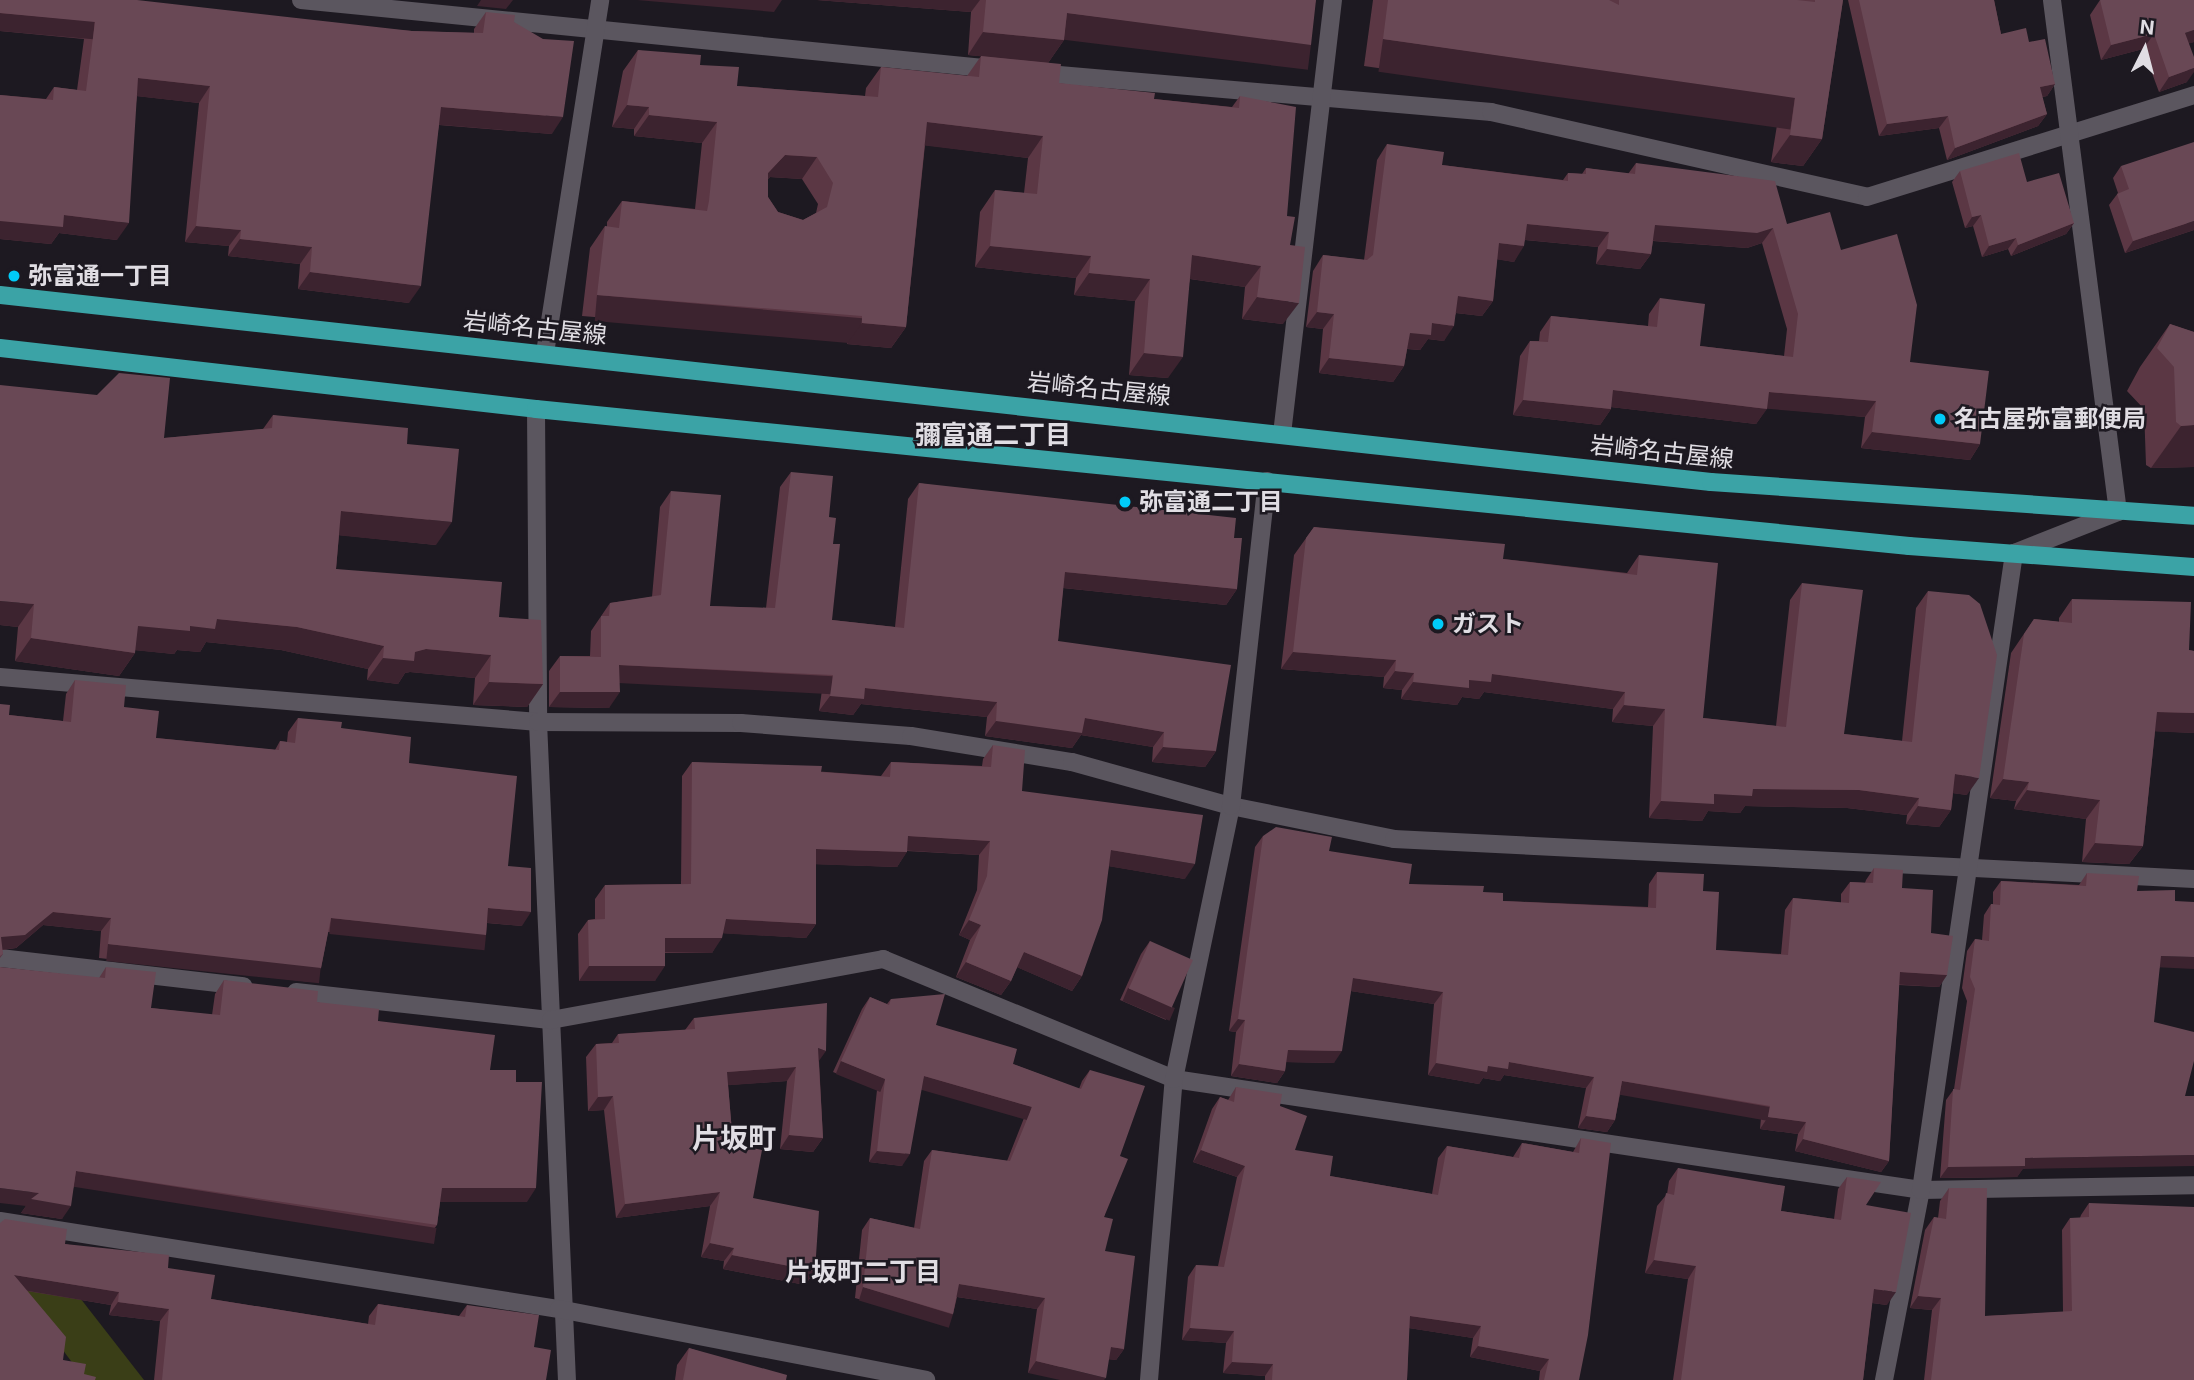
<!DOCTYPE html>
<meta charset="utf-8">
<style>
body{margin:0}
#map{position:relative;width:2194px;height:1380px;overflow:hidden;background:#1d1921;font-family:Inter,"Noto Sans JP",sans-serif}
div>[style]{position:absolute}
.green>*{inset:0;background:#3a3e17}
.minor>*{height:18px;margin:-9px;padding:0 9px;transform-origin:9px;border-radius:9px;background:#5b565f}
.major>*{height:18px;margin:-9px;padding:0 9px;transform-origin:9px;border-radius:9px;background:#3ba3a6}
.wall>*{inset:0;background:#5b3744}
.shaded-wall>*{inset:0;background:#3c232f;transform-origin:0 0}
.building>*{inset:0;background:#694855;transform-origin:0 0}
.dots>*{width:19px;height:19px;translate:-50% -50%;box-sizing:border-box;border:4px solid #1d1921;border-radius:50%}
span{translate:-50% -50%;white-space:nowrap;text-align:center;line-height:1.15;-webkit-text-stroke:5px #1d1921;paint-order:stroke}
.poi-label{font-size:24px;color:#e0dde3;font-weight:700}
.left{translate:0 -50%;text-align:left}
.street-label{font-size:24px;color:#e0dde3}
.neighbourhood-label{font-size:26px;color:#e0dde3;font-weight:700}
.quarter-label{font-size:28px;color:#e0dde3;font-weight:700}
.north{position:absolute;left:2110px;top:14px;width:70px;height:70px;-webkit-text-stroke:5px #1d1921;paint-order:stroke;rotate:6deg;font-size:19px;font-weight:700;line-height:28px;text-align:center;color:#e0dde3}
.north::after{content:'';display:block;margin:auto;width:24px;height:32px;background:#e0dde3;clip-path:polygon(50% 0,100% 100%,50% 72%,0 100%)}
</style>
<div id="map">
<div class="green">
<i style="clip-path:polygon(0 1245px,45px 1253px,144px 1380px,85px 1380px,0 1265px)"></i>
</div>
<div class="minor">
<i style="left:301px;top:0;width:696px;rotate:5.69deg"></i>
<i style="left:1036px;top:73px;width:457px;rotate:4.9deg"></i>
<i style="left:1491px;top:112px;width:385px;rotate:12.7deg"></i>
<i style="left:1867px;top:197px;width:343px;rotate:-17.3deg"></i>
<i style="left:545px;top:353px;width:357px;rotate:-81.1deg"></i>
<i style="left:536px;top:409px;width:313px;rotate:89.6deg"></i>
<i style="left:538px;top:722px;width:659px;rotate:87.48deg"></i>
<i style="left:1282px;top:434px;width:437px;rotate:-83.3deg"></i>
<i style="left:0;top:677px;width:540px;rotate:4.78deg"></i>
<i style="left:538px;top:722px;width:203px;rotate:0.3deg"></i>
<i style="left:741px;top:723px;width:170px;rotate:4.4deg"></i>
<i style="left:911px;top:736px;width:163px;rotate:9.2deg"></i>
<i style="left:1072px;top:762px;width:165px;rotate:15.5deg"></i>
<i style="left:1231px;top:806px;width:166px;rotate:11.4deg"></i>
<i style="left:1394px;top:839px;width:801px;rotate:2.86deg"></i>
<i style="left:0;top:958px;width:245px;rotate:6.6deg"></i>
<i style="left:296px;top:992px;width:257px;rotate:6.3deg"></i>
<i style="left:551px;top:1020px;width:338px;rotate:-10.4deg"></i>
<i style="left:883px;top:959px;width:315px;rotate:22.4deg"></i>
<i style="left:1174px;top:1079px;width:755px;rotate:8.45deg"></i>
<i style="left:1921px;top:1190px;width:273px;rotate:-1deg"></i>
<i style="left:0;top:1221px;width:566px;rotate:8.95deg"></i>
<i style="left:559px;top:1309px;width:374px;rotate:10.9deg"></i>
<i style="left:1149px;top:1380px;width:302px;rotate:-85.3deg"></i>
<i style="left:1174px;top:1079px;width:279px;rotate:-78.2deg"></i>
<i style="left:1231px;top:806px;width:327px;rotate:-83.7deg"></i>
<i style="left:1884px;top:1380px;width:194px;rotate:-79deg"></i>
<i style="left:1921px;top:1190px;width:644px;rotate:-81.69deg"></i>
<i style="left:2014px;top:553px;width:112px;rotate:-21.5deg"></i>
<i style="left:2118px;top:512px;width:516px;rotate:-97.35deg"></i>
</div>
<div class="major">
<i style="left:0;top:295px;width:1721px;rotate:6.24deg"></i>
<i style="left:1711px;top:482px;width:484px;rotate:4deg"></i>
<i style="left:0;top:348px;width:539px;rotate:6.49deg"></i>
<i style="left:536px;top:409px;width:1380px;rotate:5.7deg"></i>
<i style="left:1909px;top:546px;width:286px;rotate:4.2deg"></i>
</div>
<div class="wall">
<i style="clip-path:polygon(0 0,412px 31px,474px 33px,474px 29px,486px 12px,514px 22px,552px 134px,439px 125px,409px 303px,298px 289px,300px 264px,228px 256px,229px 246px,185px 242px,199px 103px,137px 96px,117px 240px,59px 233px,51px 244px,0 239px,0 95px,46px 99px,54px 87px,77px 90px,84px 39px,0 31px)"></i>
<i style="clip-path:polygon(evenodd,817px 0,1316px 0,1295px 67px,1064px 37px,1064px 40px,1048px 63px,1059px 83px,1154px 99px,1232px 107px,1240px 96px,1287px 216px,1290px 245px,1283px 324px,1242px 319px,1245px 287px,1190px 279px,1168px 378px,1129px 375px,1135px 301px,1074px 295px,1076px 278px,975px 267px,980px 212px,995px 190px,1024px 193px,1028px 158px,925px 145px,906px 327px,891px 348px,847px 344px,847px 338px,582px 316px,590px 248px,605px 226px,607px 227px,607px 222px,622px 201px,695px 209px,702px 143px,634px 136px,634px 129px,612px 127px,623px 71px,638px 50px,700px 65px,737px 86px,865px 96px,866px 88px,881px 67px,967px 76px,981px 56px,968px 55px,971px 12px,817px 0,770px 177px,802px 179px,818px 204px,816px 213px,803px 220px,778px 212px,768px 197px,768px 179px,770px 177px)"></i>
<i style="clip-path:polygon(1373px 0,1843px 0,1822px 139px,1803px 166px,1771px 162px,1777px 125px,1364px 66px)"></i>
<i style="clip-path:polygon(1848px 0,1994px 0,2001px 34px,2029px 42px,2055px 84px,2047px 96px,2042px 97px,2047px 114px,2038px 126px,1947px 160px,1939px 128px,1879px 136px)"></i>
<i style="clip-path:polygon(2100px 0,2194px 42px,2189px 43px,2187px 82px,2159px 92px,2143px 49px,2101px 60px,2090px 15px)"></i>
<i style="clip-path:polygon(1387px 144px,1442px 165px,1563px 180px,1568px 173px,1582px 174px,1586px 168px,1628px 174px,1636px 163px,1787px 224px,1841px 250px,1910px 362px,1980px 444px,1970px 460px,1861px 448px,1865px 417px,1767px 408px,1756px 424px,1611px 407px,1611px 409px,1600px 425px,1513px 415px,1520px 356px,1530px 341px,1539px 341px,1540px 332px,1551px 316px,1648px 326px,1649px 314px,1660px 298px,1700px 346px,1784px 356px,1787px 329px,1762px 243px,1747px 248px,1653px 241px,1651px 254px,1640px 269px,1596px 264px,1598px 247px,1525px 240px,1514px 262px,1497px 259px,1493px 301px,1482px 316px,1456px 313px,1444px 341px,1428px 339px,1420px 350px,1407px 349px,1404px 366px,1393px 382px,1319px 373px,1323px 329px,1306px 327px,1313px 271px,1323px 255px,1364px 260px,1377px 160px)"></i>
<i style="clip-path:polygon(2121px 166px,2194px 230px,2125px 253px,2109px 205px,2118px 193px,2113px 178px)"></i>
<i style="clip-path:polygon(1960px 171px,2027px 182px,2074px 223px,2066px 234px,2011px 256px,2008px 249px,1982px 257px,1973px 226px,1965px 228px,1952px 182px)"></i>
<i style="clip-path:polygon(2170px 324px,2194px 332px,2194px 467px,2151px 468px,2146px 465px,2144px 409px,2127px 391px,2140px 367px)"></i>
<i style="clip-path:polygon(273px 415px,407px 444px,436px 545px,339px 535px,336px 569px,499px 617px,543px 684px,527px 707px,473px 705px,475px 678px,410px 672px,405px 673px,398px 684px,367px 680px,368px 669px,281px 650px,206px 642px,200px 652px,177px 650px,174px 654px,135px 650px,135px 653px,119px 676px,15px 661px,18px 627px,0 625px,164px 438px,263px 429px)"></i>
<i style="clip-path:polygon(791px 472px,829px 517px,833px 544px,832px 620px,895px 627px,908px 499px,919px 483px,1234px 538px,1237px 589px,1226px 605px,1063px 588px,1058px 641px,1216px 751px,1205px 767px,1152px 762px,1153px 747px,1081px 735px,1072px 748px,985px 736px,987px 717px,861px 704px,853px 715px,819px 711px,822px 690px,620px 680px,609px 708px,549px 707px,549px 671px,560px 656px,590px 656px,591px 631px,610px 603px,652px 597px,660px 507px,671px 491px,710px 606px,766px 608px,780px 487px)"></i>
<i style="clip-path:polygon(1314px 527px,1503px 559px,1627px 573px,1639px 555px,1703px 718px,1776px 726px,1790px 600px,1802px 583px,1844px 734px,1902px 741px,1916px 608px,1928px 591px,1967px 795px,1953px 793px,1951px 810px,1939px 827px,1906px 824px,1907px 815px,1847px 808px,1745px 806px,1740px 813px,1708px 811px,1702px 821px,1649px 818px,1653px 726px,1612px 722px,1613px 709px,1484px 692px,1479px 699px,1462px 697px,1457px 705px,1401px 699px,1402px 690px,1383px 688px,1384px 677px,1281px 669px,1294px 555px)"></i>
<i style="clip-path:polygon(2072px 599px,2189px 650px,2194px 651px,2194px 733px,2155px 731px,2143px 846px,2129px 864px,2082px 862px,2086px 819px,2014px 809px,2016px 801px,1990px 798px,2011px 653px,2034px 619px,2059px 622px,2059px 618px)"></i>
<i style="clip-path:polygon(75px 680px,124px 707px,156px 738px,275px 750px,280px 741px,287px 742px,288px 732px,298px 718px,341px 728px,409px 763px,508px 866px,522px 926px,487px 923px,486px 935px,476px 948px,328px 932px,321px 968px,311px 982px,99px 958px,101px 931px,43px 925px,16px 948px,2px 950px,3px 954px,0 958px,0 704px,9px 715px,63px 721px,66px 694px)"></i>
<i style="clip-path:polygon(993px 745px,1022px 791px,1185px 879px,1109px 866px,1082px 976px,1072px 991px,1017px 967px,1011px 981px,1001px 995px,956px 977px,970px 940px,959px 935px,977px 890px,979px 855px,907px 851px,897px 867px,816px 864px,816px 924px,806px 938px,723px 933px,712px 953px,665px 953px,655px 981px,579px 981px,578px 934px,588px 920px,595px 919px,595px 899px,605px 885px,681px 884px,682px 776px,692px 762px,881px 776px,891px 762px,982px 766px,983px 759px)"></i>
<i style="clip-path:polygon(1263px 836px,1329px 851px,1409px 884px,1483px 892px,1503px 901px,1648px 907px,1649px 884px,1657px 872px,1703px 891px,1716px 950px,1781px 954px,1785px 910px,1793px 898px,1841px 903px,1841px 894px,1850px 882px,1865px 883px,1866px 880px,1874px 868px,1902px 888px,1931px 933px,1947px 975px,1939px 987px,1899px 985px,1889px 1161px,1881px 1172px,1795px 1151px,1798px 1134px,1760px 1129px,1761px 1118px,1620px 1094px,1615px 1120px,1607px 1132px,1578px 1128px,1586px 1088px,1504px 1075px,1500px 1081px,1483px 1078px,1479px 1084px,1428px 1075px,1434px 1004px,1351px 991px,1334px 1063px,1286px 1062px,1285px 1071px,1277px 1083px,1231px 1076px,1236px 1032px,1229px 1031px,1255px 847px)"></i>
<i style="clip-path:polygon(2087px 873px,2137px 891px,2160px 967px,2017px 1177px,1940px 1178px,1946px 1100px,1954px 1089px,1967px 1001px,1962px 988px,1967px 951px,1975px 939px,1982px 940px,1984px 915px,1991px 904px,1993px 904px,1993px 892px,2001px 881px,2079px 885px)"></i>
<i style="clip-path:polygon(1150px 941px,1166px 1020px,1120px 1000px,1141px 954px)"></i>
<i style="clip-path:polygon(106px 967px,151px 1008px,212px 1015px,215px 994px,224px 980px,317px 1002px,378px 1021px,490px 1070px,516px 1082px,527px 1202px,440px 1202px,437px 1225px,427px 1238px,74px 1186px,62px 1219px,21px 1213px,26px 1206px,99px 978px)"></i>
<i style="clip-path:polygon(870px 997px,887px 1004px,891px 999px,936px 1025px,1013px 1064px,1079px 1089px,1082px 1081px,1090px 1070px,1120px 1156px,1104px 1217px,1105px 1251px,1124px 1349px,1116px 1360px,1109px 1359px,1028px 1373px,1037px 1309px,957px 1297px,953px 1314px,945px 1325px,855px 1298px,862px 1230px,870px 1218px,914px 1228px,924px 1161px,932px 1150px,1007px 1161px,1024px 1118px,921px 1089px,902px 1166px,869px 1162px,877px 1090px,833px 1072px,862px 1009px)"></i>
<i style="clip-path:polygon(694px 1018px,819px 1061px,823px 1138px,813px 1152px,780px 1149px,787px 1081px,728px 1085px,733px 1144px,753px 1198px,815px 1271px,805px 1285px,723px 1269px,724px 1261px,701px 1257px,710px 1206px,616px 1218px,604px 1110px,588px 1111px,586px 1057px,596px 1044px,612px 1043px,618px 1034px,685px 1030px)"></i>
<i style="clip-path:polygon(1236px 1087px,1280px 1106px,1295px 1150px,1330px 1176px,1432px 1194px,1438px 1158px,1447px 1146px,1513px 1157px,1522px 1143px,1573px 1152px,1581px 1138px,1579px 1380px,1539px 1380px,1540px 1371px,1470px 1357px,1473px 1338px,1409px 1328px,1407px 1380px,1265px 1380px,1265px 1376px,1223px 1373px,1226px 1343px,1182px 1340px,1188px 1277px,1196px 1265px,1218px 1266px,1237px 1177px,1193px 1162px,1212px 1109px,1220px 1097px,1228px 1100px)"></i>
<i style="clip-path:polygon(1678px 1168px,1781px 1211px,1834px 1219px,1838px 1189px,1847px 1177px,1866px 1205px,1887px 1305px,1872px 1303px,1863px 1380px,1673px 1380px,1688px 1279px,1645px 1273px,1657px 1206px,1667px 1194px,1669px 1181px)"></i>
<i style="clip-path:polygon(1949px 1188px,1985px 1316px,2063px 1312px,2062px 1230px,2070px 1218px,2080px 1218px,2081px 1215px,2089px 1203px,2194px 1380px,1924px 1380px,1932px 1310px,1910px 1308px,1925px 1230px,1934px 1217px,1938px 1218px,1940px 1201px)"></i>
<i style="clip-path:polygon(0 1223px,65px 1244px,168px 1268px,211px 1299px,368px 1324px,369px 1316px,378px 1304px,459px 1316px,467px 1305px,534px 1347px,546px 1380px,154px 1380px,160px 1321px,109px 1315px,111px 1305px,27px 1291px,63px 1360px,84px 1374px,0 1380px)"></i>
<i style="clip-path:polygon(689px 1348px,786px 1380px,675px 1380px,677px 1365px)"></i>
</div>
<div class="shaded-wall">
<i style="clip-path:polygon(481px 0,513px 0,506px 9px,477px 6px)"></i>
<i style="clip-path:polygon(637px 0,782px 0,774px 12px)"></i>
<i style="clip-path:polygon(817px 0,980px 0,971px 12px)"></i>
<i style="left:0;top:13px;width:95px;height:18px;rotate:5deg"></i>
<i style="left:1067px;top:13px;width:246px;height:27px;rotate:7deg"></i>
<i style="clip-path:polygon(2194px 30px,2194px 42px,2175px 48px,2185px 33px)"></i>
<i style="clip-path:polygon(983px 32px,1064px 40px,1048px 63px,968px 55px)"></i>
<i style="clip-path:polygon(2154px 34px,2143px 49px,2101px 60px,2111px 45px)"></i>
<i style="left:1383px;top:39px;width:416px;height:33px;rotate:8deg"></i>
<i style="clip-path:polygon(2194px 68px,2194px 72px,2187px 82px,2159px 92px,2169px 77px)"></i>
<i style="clip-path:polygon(138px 78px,210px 86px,199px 103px,126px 95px)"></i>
<i style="clip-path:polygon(2055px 84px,2047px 96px,2032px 99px,2040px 87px)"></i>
<i style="clip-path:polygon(627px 105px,649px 107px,634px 129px,612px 127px)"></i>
<i style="clip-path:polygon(441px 107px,563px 117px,552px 134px,429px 124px)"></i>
<i style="clip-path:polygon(2047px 114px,2038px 126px,1947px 160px,1955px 148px)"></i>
<i style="clip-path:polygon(649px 115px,717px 122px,702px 143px,634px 136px)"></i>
<i style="clip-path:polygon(1948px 116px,1939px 128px,1879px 136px,1887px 124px)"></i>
<i style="clip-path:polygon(927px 122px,1043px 136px,1028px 158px,912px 144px)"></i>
<i style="clip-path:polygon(1790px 135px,1822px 139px,1803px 166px,1771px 162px)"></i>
<i style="clip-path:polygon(785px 155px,817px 157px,802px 179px,770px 177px,753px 195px,768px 173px)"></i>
<i style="clip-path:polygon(64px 215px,129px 223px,117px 240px,59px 233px,51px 244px,0 239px,0 221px)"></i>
<i style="clip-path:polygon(1981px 215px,1973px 226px,1965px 228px,1972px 217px)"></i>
<i style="clip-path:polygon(2194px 221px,2194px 230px,2125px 253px,2133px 241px)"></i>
<i style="clip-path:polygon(2074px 223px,2066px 234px,2011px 256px,2018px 245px)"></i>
<i style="clip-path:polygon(1527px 224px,1609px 232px,1598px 247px,1517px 239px)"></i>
<i style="clip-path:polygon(1655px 225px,1773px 228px,1762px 243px,1747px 248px,1644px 240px)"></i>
<i style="clip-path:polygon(196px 226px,241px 230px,229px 246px,185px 242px)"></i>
<i style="clip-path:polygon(2016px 238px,2008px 249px,1982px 257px,1989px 246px)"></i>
<i style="clip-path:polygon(240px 239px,312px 247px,300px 264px,228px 256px)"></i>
<i style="clip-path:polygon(1499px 243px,1524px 246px,1514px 262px,1488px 258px)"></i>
<i style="clip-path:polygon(990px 246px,1091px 256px,1076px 278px,975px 267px)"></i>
<i style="clip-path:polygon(1607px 249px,1651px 254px,1640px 269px,1596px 264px)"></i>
<i style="clip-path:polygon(1192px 255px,1261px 266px,1245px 287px,1177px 277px)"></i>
<i style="clip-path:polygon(310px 272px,421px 286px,409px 303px,298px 289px)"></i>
<i style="clip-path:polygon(1089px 273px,1150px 279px,1135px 301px,1074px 295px)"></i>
<i style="left:597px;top:295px;width:266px;height:26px;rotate:5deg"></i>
<i style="clip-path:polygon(1458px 296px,1493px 301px,1482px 316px,1447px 312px)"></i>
<i style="clip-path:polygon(1257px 297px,1299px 303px,1283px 324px,1242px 319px)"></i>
<i style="clip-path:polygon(1317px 312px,1334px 314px,1323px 329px,1306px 327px)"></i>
<i style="clip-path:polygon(862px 323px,906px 327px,891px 348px,847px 344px)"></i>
<i style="clip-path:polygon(1432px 323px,1454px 326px,1444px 341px,1428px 339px,1420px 350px,1400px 348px,1410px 333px)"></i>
<i style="clip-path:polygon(1144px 353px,1183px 357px,1168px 378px,1129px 375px)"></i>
<i style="clip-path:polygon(1329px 358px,1404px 366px,1393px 382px,1319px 373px)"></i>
<i style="clip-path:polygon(1613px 390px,1767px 409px,1756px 424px,1602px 406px)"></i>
<i style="clip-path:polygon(1769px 392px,1876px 401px,1865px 417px,1758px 408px)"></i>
<i style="clip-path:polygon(1523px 400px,1611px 409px,1600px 425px,1513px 415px)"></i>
<i style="clip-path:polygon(2194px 425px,2194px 467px,2151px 468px,2181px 426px)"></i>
<i style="clip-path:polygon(1872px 432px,1980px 444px,1970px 460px,1861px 448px)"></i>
<i style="clip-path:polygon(341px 511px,452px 522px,436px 545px,325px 534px)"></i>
<i style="clip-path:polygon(1065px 572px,1237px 589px,1226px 605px,1054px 587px)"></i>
<i style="clip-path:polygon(0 601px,34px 604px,18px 627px,0 625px)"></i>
<i style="clip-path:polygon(217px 619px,297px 627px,384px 646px,368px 669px,281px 650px,206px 642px,200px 652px,177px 650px,174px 654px,122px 649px,138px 626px,190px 626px)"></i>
<i style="clip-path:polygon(31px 638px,135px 653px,119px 676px,15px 661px)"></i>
<i style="clip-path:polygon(426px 649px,491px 655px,475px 678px,410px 672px,405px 673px,398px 684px,367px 680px,383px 658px)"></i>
<i style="clip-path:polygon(1293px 652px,1396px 660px,1384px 677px,1281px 669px)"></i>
<i style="left:619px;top:665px;width:214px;height:18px;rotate:3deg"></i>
<i style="clip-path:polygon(1395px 671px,1414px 673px,1402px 690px,1383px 688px)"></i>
<i style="clip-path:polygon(1492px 674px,1625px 692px,1613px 709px,1484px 692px,1479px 699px,1462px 697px,1457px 705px,1401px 699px,1413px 682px,1469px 680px)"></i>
<i style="clip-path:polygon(489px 682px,543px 684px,527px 707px,473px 705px)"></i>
<i style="clip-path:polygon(865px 688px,997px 702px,987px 717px,861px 704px,853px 715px,819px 711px,830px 696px)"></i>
<i style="clip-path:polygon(560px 692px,620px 692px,609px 708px,549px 707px)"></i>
<i style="clip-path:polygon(1624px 705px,1665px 709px,1653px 726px,1612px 722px)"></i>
<i style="clip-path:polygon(2157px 712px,2194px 713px,2194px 733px,2143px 731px)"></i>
<i style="clip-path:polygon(1085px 718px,1164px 732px,1153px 747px,1081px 735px,1072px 748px,985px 736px,996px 721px)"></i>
<i style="clip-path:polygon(1163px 747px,1216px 751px,1205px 767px,1152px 762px)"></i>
<i style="clip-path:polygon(1955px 774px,1979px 778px,1967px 795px,1943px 792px)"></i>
<i style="clip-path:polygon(2003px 779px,2029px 782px,2016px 801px,1990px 798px)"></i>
<i style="clip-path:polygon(1753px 789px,1859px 790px,1919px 798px,1907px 815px,1847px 808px,1745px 806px,1740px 813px,1708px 811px,1702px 821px,1649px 818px,1661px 801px)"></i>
<i style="clip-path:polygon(2027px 790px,2100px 800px,2086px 819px,2014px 809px)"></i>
<i style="clip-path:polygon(1918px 806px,1951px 810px,1939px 827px,1906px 824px)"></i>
<i style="clip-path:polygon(908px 836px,990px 841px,979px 855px,898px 850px)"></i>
<i style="clip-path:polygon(2095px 843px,2143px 846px,2129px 864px,2082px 862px)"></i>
<i style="clip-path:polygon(816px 849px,907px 852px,897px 867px,806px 864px)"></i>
<i style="clip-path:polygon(1111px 850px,1195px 864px,1185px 879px,1101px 865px)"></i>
<i style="clip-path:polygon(488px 908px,531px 912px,522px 926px,479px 922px)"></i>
<i style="clip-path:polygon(53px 912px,111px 918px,101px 931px,43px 925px,16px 948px,0 950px,1px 937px)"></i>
<i style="left:331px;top:918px;width:156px;height:16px;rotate:6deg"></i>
<i style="clip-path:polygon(726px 919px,816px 924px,806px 938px,716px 933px)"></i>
<i style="clip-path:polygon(969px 920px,981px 925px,970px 940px,959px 935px)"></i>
<i style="clip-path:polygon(665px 938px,722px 938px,712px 953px,655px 952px)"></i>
<i style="left:108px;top:944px;width:214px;height:17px;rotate:6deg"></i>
<i style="clip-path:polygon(1024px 952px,1082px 976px,1072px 991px,1014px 966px)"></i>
<i style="clip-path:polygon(2161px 956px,2194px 957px,2194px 969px,2153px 967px)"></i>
<i style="clip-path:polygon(966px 962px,1011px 981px,1001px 995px,956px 977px)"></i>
<i style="clip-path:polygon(589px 966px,665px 966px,655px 981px,579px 981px)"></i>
<i style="clip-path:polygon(1900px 972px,1947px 975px,1939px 987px,1891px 984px)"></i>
<i style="clip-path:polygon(1353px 978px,1443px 992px,1434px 1004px,1344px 990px)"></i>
<i style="left:1128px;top:988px;width:51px;height:14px;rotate:23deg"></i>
<i style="clip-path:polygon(1238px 1019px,1245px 1020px,1236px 1032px,1229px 1031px)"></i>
<i style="clip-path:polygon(818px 1048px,826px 1051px,816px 1065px)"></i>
<i style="clip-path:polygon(1288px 1050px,1342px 1051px,1334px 1063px,1280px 1062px)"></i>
<i style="left:841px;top:1061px;width:48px;height:14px;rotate:22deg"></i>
<i style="clip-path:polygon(1509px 1062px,1594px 1077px,1586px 1088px,1504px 1075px,1500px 1081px,1483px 1078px,1479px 1084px,1428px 1075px,1436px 1063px,1488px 1066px)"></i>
<i style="clip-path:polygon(1239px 1064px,1285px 1071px,1277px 1083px,1231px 1076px)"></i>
<i style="clip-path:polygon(796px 1067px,787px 1081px,718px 1086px,727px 1072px)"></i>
<i style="left:924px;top:1076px;width:112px;height:14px;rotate:16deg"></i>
<i style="left:1622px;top:1081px;width:150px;height:14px;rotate:10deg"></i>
<i style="clip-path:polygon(613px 1096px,604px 1110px,588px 1111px,598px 1097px)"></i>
<i style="clip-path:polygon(1586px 1116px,1615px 1120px,1607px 1132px,1578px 1128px)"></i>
<i style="clip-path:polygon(1768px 1117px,1806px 1122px,1798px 1134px,1760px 1129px)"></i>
<i style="clip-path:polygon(789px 1135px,823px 1138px,813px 1152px,780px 1149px)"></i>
<i style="clip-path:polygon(1803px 1139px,1889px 1161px,1881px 1172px,1795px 1151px)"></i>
<i style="clip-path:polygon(1201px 1150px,1245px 1166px,1237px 1177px,1193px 1162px)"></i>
<i style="clip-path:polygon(877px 1151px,910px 1154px,902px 1166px,869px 1162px)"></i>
<i style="clip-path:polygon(2194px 1155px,2194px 1166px,2023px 1169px,2017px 1177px,1940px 1178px,1948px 1167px,2025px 1158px)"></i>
<i style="left:76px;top:1171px;width:365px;height:16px;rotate:9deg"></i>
<i style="clip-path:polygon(0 1188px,39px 1193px,71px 1206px,62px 1219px,21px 1213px,26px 1206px,0 1203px)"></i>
<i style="clip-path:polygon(442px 1188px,536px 1188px,527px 1202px,432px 1202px)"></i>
<i style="clip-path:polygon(720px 1192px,710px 1206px,616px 1218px,625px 1204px)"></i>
<i style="clip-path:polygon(710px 1243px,734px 1248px,724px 1261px,701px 1257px)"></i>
<i style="clip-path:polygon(732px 1255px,815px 1271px,805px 1285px,723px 1269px)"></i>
<i style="clip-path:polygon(1654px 1260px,1696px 1266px,1688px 1279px,1645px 1273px)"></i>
<i style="clip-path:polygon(14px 1275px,119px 1292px,111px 1305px,5px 1287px)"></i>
<i style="clip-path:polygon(959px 1284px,1045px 1298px,1037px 1309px,951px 1296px)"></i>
<i style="left:863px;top:1287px;width:94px;height:14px;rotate:17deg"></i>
<i style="clip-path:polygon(1874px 1289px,1896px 1292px,1887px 1305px,1865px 1302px)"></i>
<i style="clip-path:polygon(1918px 1296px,1941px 1298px,1932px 1310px,1910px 1308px)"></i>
<i style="clip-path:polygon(118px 1302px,169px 1309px,160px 1321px,109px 1315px)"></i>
<i style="clip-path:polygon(1410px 1316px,1481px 1326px,1473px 1338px,1402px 1327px)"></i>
<i style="clip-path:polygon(1190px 1328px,1234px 1331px,1226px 1343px,1182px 1340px)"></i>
<i style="clip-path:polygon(1478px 1346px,1549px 1359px,1540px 1371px,1470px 1357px)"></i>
<i style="clip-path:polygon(1111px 1347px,1124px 1349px,1116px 1360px,1103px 1359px)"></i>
<i style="clip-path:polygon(1036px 1361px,1106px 1378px,1104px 1380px,1060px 1380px,1028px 1373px)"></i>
<i style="clip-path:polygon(1232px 1362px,1273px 1364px,1265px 1376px,1223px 1373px)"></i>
</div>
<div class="building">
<i style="clip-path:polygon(0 0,137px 0,412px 31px,483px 33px,486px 12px,515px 15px,514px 22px,543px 39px,574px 41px,563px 117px,441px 107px,421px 286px,310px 272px,312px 247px,240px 239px,241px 230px,196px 226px,210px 86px,138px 78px,129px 223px,64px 215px,63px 227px,0 221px,0 95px,53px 100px,54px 87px,86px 91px,95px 22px,0 13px)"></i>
<i style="clip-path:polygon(986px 0,1316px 0,1311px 45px,1067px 13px,1064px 40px,983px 32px)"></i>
<i style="clip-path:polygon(1388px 0,1609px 0,1619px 5px,1619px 0,1797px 0,1815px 2px,1815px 0,1843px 0,1822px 139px,1790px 135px,1795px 98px,1383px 39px)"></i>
<i style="clip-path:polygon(1859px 0,1994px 0,2001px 34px,2026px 28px,2029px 42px,2045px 39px,2055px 84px,2040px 87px,2047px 114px,1955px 148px,1948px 116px,1887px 124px)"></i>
<i style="clip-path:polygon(2100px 0,2194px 0,2194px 30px,2185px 33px,2194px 57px,2194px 68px,2169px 77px,2154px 34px,2111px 45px)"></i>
<i style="clip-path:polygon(evenodd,638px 50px,701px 55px,700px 65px,739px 67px,737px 86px,878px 97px,881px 67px,979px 77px,981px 56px,1061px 64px,1059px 83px,1155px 93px,1154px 99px,1239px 108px,1240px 96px,1296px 107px,1287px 216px,1295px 217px,1290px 245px,1305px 247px,1299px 303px,1257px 297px,1261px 266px,1192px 255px,1183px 357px,1144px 353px,1150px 279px,1089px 273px,1091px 256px,990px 246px,995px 190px,1037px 194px,1043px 136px,927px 122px,906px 327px,862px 323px,862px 316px,597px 295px,605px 226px,619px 228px,622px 201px,707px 211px,709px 201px,717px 122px,649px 115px,649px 107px,627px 105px,638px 50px,785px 155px,817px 157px,833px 183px,827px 207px,803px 220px,778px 212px,768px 197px,768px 173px,785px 155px)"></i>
<i style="clip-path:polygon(2194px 142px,2194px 221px,2133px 241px,2117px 194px,2129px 189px,2121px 166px)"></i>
<i style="clip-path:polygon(1387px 144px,1444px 152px,1442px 165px,1568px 181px,1568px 173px,1586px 174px,1586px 168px,1635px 174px,1636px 163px,1775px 181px,1787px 224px,1830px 212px,1841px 250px,1897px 234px,1917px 305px,1910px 362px,1989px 371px,1980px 444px,1872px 432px,1876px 401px,1769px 392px,1767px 409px,1613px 390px,1611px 409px,1523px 400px,1530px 341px,1548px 342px,1551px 316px,1657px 327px,1660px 298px,1705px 304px,1700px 346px,1793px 357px,1798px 314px,1773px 228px,1757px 233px,1655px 225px,1651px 254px,1607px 249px,1609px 232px,1527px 224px,1524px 246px,1499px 243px,1493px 301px,1458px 296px,1454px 326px,1432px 323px,1431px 335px,1410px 333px,1404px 366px,1329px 358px,1334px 314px,1317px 312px,1323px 255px,1367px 260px,1373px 255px)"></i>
<i style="clip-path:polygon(2019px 153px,2027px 182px,2059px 173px,2074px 223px,2018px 245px,2016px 238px,1989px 246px,1981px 215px,1972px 217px,1960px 171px)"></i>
<i style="clip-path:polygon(2170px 324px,2194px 332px,2194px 425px,2181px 426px,2176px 422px,2174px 367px,2157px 348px)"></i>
<i style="clip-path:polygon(119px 373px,170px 378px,164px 438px,272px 428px,273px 415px,408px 428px,407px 444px,459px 449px,452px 522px,341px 511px,336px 569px,502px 582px,499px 617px,541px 620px,543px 684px,489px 682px,491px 655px,426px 649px,415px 652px,414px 661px,383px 658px,384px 646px,297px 627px,217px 619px,215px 629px,190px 626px,190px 631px,138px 626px,135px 653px,31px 638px,34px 604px,0 601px,0 385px,97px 395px)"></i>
<i style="clip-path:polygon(791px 472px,833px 476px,829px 517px,836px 518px,833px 544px,840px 544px,832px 620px,904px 628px,919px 483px,1236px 518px,1234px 538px,1242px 538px,1237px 589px,1065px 572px,1058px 641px,1231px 665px,1216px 751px,1163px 747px,1164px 732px,1085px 718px,1082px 733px,996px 721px,997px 702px,865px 688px,864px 699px,830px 696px,833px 675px,619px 665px,620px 692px,560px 692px,560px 656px,601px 657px,601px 616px,609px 616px,610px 603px,661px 595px,671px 491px,721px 495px,710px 606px,775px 608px)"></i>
<i style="clip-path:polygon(1314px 527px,1505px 544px,1503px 559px,1637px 575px,1639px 555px,1718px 563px,1703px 718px,1786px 727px,1802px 583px,1863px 590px,1844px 734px,1912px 742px,1928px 591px,1969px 595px,1980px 604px,1997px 655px,1979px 778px,1955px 774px,1951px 810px,1918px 806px,1919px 798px,1859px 790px,1753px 789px,1752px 796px,1714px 794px,1714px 804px,1661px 801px,1665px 709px,1624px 705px,1625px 692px,1492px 674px,1491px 682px,1469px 680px,1469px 688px,1413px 682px,1414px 673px,1395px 671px,1396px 660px,1293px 652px,1306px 538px)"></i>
<i style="clip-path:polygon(2072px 599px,2191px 602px,2189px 650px,2194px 651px,2194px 713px,2157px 712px,2143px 846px,2095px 843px,2100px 800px,2027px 790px,2029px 782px,2003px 779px,2024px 634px,2034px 619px,2072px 623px)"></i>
<i style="clip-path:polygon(75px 680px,126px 685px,124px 707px,159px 711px,156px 738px,279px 750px,280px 741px,295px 743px,298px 718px,342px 722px,341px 728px,411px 737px,409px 763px,517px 776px,508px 866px,531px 868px,531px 912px,488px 908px,486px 935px,331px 918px,321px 968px,108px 944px,111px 918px,53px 912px,25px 935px,1px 937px,3px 954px,0 956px,0 704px,10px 705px,9px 715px,71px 722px)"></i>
<i style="clip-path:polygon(993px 745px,1025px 750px,1022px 791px,1203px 815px,1195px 864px,1111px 850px,1102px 920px,1082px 976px,1024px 952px,1011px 981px,966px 962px,981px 925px,969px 920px,987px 876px,990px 841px,908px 836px,907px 852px,816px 849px,816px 924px,726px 919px,722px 938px,665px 938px,665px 966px,589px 966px,588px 920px,605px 919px,605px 885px,691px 884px,692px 762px,822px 766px,821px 772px,890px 777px,891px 762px,991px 767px)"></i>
<i style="clip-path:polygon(1276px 827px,1332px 837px,1329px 851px,1412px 864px,1409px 884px,1484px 886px,1483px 892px,1503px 893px,1503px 901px,1656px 908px,1657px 872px,1704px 874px,1703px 891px,1719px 892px,1716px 950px,1788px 955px,1793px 898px,1849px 903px,1850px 882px,1873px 883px,1874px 868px,1903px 870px,1902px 888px,1933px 890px,1931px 933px,1953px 936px,1947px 975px,1900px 972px,1889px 1161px,1803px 1139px,1806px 1122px,1768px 1117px,1770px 1106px,1622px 1081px,1615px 1120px,1586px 1116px,1594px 1077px,1509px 1062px,1508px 1069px,1488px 1066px,1487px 1072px,1436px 1063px,1443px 992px,1353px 978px,1342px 1051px,1288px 1050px,1285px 1071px,1239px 1064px,1245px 1020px,1238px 1019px,1263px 836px)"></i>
<i style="clip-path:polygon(2087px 873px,2139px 876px,2137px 891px,2175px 890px,2175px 901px,2194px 902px,2194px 957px,2161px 956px,2154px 1022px,2194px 1032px,2194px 1061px,2185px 1096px,2194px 1096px,2194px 1155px,2025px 1158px,2025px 1166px,1948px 1167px,1953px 1089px,1960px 1090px,1975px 989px,1970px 977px,1975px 939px,1989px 941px,1991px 904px,2000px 905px,2001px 881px,2086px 886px)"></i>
<i style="left:1150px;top:941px;width:47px;height:52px;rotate:24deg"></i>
<i style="clip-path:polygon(0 967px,105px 978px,106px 967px,156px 972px,151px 1008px,220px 1015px,224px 980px,318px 991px,317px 1002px,379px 1009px,378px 1021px,495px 1035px,490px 1070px,516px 1070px,516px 1082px,542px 1082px,536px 1188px,442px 1188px,437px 1225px,76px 1171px,71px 1206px,31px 1199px,39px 1193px,0 1188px)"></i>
<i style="clip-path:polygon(945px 994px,936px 1025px,1017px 1049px,1013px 1064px,1081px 1089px,1090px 1070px,1145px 1086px,1120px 1156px,1128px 1159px,1104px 1217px,1113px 1219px,1105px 1251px,1135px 1256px,1124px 1349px,1111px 1347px,1106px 1378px,1036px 1361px,1045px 1298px,959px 1284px,953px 1314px,863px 1287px,870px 1218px,920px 1229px,932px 1150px,1010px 1161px,1032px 1107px,924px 1076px,910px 1154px,877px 1151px,885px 1079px,841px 1061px,870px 997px,889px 1005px,891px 999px)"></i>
<i style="clip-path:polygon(827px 1003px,826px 1051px,818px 1048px,823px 1138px,789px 1135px,796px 1067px,727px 1072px,733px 1144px,762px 1150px,753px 1198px,819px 1211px,815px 1271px,732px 1255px,734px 1248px,710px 1243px,720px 1192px,625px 1204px,613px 1096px,598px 1097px,596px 1044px,619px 1043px,618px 1034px,695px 1029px,694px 1018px)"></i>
<i style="clip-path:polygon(1236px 1087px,1282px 1094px,1280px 1106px,1307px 1116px,1295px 1150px,1333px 1156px,1330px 1176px,1438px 1195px,1447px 1146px,1519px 1158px,1522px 1143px,1579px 1153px,1581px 1138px,1611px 1143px,1588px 1335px,1579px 1380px,1544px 1380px,1549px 1359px,1478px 1346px,1481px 1326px,1410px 1316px,1407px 1380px,1272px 1380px,1273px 1364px,1232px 1362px,1234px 1331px,1190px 1328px,1196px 1265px,1224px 1267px,1245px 1166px,1201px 1150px,1220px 1097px,1234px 1102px)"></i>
<i style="clip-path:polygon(1678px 1168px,1785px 1186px,1781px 1211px,1841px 1220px,1847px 1177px,1881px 1182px,1866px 1205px,1911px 1213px,1896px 1292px,1874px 1289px,1863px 1380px,1681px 1380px,1696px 1266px,1654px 1260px,1666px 1193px,1674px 1195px)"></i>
<i style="clip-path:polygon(1949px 1188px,1987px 1188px,1985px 1316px,2072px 1311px,2070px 1218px,2089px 1217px,2089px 1203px,2194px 1207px,2194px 1380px,1931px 1380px,1941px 1298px,1918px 1296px,1934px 1217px,1946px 1219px)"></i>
<i style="clip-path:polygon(5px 1219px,67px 1229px,65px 1244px,169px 1255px,168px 1268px,215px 1275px,211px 1299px,375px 1325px,378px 1304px,465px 1317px,467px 1305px,539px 1315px,534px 1347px,551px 1350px,546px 1380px,162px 1380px,169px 1309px,118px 1302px,119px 1292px,14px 1275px,66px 1337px,63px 1360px,86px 1364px,84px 1374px,96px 1377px,95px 1380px,0 1380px,0 1223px)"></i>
<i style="clip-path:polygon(689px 1348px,787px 1375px,786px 1380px,683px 1380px)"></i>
</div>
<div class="dots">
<i style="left:14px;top:276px;background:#00cbf8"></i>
<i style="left:1940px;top:419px;background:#00cbf8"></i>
<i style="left:1125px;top:502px;background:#00cbf8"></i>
<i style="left:1438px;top:624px;background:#00cbf8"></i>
</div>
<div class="poi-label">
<span class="left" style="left:28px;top:276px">弥富通一丁目</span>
<span class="left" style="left:1954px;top:419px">名古屋弥富郵便局</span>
<span class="left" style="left:1139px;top:502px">弥富通二丁目</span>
<span class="left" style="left:1452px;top:624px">ガスト</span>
</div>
<div class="street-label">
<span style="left:535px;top:328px;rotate:6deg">岩崎名古屋線</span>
<span style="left:1099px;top:389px;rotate:6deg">岩崎名古屋線</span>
<span style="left:1662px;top:452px;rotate:6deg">岩崎名古屋線</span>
</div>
<div class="neighbourhood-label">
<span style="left:993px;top:435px">彌富通二丁目</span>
<span style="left:863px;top:1272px">片坂町二丁目</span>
</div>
<div class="quarter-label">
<span style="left:734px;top:1138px">片坂町</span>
</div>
<div class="north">N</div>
</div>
